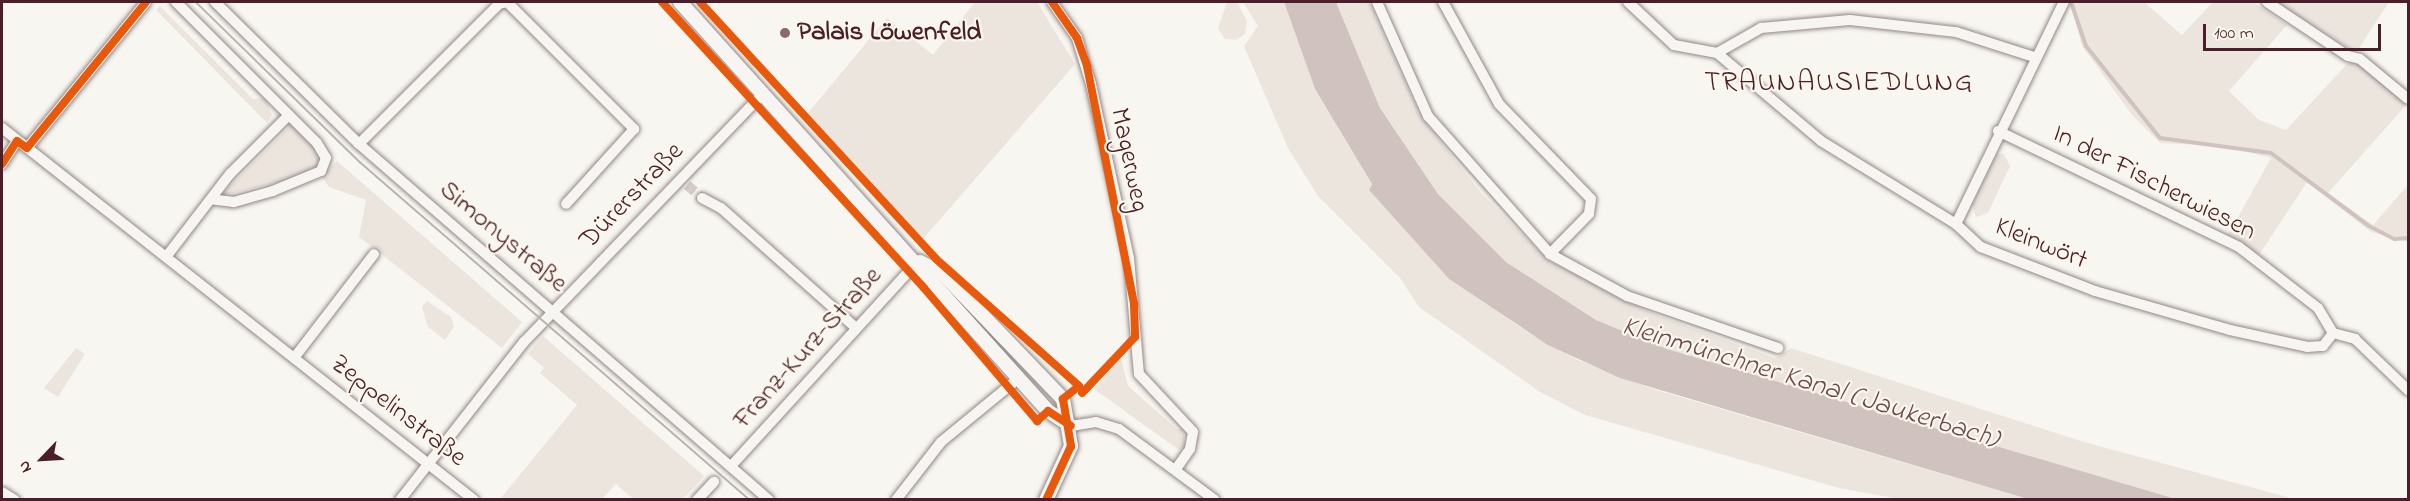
<!DOCTYPE html>
<meta charset="utf-8">
<style>
body{margin:0}
#map{position:relative;width:2410px;height:501px;overflow:hidden;background:#f8f6f0;font-family:"Indie Flower",sans-serif}
div>[style]{position:absolute}
.green>*{inset:0;background:#ece5de}
.water>*{inset:0;background:#d0c3bf}
.stream>*{height:4px;margin:-2px;padding:0 2px;transform-origin:2px;border-radius:2px;background:#d0c3bf}
.street-tunnel>*{height:10px;margin-top:-5px;transform-origin:0;background:repeating-linear-gradient(90deg,#d5cbc9 0 10px,transparent 0 15px)}
.roads{filter:drop-shadow(0 0 2px #918787) drop-shadow(0 0 2px #918787)}
.street>*{height:10px;margin:-5px;padding:0 5px;transform-origin:5px;border-radius:5px;background:#f6f5f1}
.secondary>*{height:14px;margin:-7px;padding:0 7px;transform-origin:7px;border-radius:7px;background:#f6f5f1}
.tram>*{height:1.5px;margin:-0.75px;padding:0 0.75px;transform-origin:0.75px;border-radius:0.75px;background:#b8b3b1}
.cycleway>*{height:8px;margin:-4px;padding:0 4px;transform-origin:4px;border-radius:4px;background:#e8590c}
.dots>*{width:16px;height:16px;translate:-50% -50%;box-sizing:border-box;border:3px solid #fbf7ec;border-radius:50%}
span{translate:-50% -50%;white-space:nowrap;text-align:center;line-height:1.15;-webkit-text-stroke:4.5px #fbf7ec;paint-order:stroke}
.poi-label{font-size:27px;color:#4a1f2b;font-weight:700}
.left{translate:0 -50%;text-align:left}
.street-label{font-size:27px;color:#4a1f2b}
.neighbourhood-label{font-size:28px;color:#4a1f2b;letter-spacing:1.5px}
.water-label{font-size:28px;color:#6d4a51;font-style:italic}
.frame{position:absolute;inset:0;border:3px solid #4a1f2b;pointer-events:none}
.north{position:absolute;left:12px;top:429px;width:60px;height:60px;-webkit-text-stroke:4px #fbf7ec;paint-order:stroke;rotate:245deg;font-size:16px;font-weight:700;line-height:24px;text-align:center;color:#4a1f2b}
.north::after{content:'';display:block;margin:auto;width:21px;height:27px;background:#4a1f2b;clip-path:polygon(50% 0,100% 100%,50% 72%,0 100%)}
.scale{position:absolute;left:2203px;top:24px;width:178px;height:27px;box-sizing:border-box;border:3px solid #4a1f2b;border-top:0;padding-left:8px;font-size:18px;line-height:21px;white-space:nowrap;color:#4a1f2b;-webkit-text-stroke:4px #fbf7ec;paint-order:stroke}
</style>
<div id="map">
<div class="green">
<i style="clip-path:polygon(975px 2px,1037px 2px,1075px 64px,923px 239px,808px 113px,887px 18px,933px 55px)"></i>
<i style="clip-path:polygon(1227px 2px,1237px 2px,1247px 21px,1245px 34px,1236px 40px,1225px 39px,1218px 28px)"></i>
<i style="clip-path:polygon(1243px 2px,1284px 2px,1315px 89px,1372px 184px,1369px 190px,1449px 279px,1528px 332px,1576px 359px,1653px 389px,2028px 499px,1899px 499px,1839px 488px,1585px 415px,1540px 392px,1419px 307px,1400px 278px,1318px 196px,1288px 148px,1244px 46px,1258px 26px)"></i>
<i style="clip-path:polygon(1336px 2px,1369px 2px,1420px 115px,1481px 193px,1549px 261px,1654px 314px,1775px 358px,1791px 348px,2084px 442px,2294px 499px,2176px 499px,1667px 349px,1596px 320px,1506px 262px,1438px 194px,1380px 108px)"></i>
<i style="clip-path:polygon(2070px 2px,2144px 2px,2182px 35px,2213px 2px,2253px 2px,2287px 25px,2229px 91px,2259px 120px,2286px 130px,2347px 64px,2356px 62px,2407px 104px,2328px 193px,2373px 225px,2408px 185px,2408px 242px,2371px 232px,2307px 182px,2259px 255px,2228px 235px,2271px 158px,2223px 146px,2160px 143px,2132px 115px,2082px 46px)"></i>
<i style="clip-path:polygon(2277px 2px,2389px 2px,2356px 53px)"></i>
<i style="clip-path:polygon(160px 6px,253px 99px,265px 98px,272px 115px,267px 123px,156px 10px)"></i>
<i style="clip-path:polygon(292px 124px,321px 153px,322px 164px,309px 175px,220px 196px)"></i>
<i style="clip-path:polygon(1997px 154px,2004px 154px,2010px 166px,1988px 213px,1976px 217px,1972px 205px)"></i>
<i style="clip-path:polygon(337px 161px,522px 322px,502px 348px,359px 237px,366px 200px,329px 187px,321px 176px)"></i>
<i style="clip-path:polygon(427px 301px,451px 317px,454px 327px,445px 340px,428px 327px,422px 307px)"></i>
<i style="clip-path:polygon(543px 336px,704px 476px,683px 499px,633px 499px,616px 484px,602px 499px,500px 499px,577px 405px,540px 373px,544px 368px,528px 354px)"></i>
<i style="clip-path:polygon(76px 348px,85px 354px,58px 397px,44px 388px)"></i>
<i style="clip-path:polygon(1121px 358px,1128px 386px,1177px 429px,1183px 428px,1185px 447px,1179px 450px,1094px 389px)"></i>
</div>
<div class="water">
<i style="clip-path:polygon(1284px 2px,1336px 2px,1380px 108px,1438px 194px,1506px 262px,1596px 320px,1667px 349px,2176px 499px,2028px 499px,1620px 378px,1548px 345px,1449px 279px,1369px 190px,1372px 184px,1315px 89px)"></i>
</div>
<div class="stream">
<i style="left:2071px;top:2px;width:46px;rotate:71.2deg"></i>
<i style="left:2086px;top:46px;width:118px;rotate:51.2deg"></i>
<i style="left:2160px;top:138px;width:112px;rotate:7.7deg"></i>
<i style="left:2271px;top:153px;width:122px;rotate:36.7deg"></i>
<i style="left:2369px;top:226px;width:29px;rotate:27deg"></i>
<i style="left:2395px;top:239px;width:13px;rotate:-4deg"></i>
</div>
<div class="street-tunnel">
<i style="left:687px;top:185px;width:20px;rotate:41deg"></i>
</div>
<div class="roads">
<div class="street">
<i style="left:176px;top:2px;width:199px;rotate:45deg"></i>
<i style="left:317px;top:143px;width:17px;rotate:59deg"></i>
<i style="left:326px;top:158px;width:14px;rotate:111deg"></i>
<i style="left:321px;top:171px;width:52px;rotate:157.4deg"></i>
<i style="left:273px;top:191px;width:41px;rotate:164.2deg"></i>
<i style="left:234px;top:202px;width:23px;rotate:-173deg"></i>
<i style="left:215px;top:2px;width:202px;rotate:44.6deg"></i>
<i style="left:359px;top:144px;width:543px;rotate:40.97deg"></i>
<i style="left:507px;top:2px;width:180px;rotate:45deg"></i>
<i style="left:634px;top:129px;width:101px;rotate:132.2deg"></i>
<i style="left:1052px;top:2px;width:44px;rotate:55.2deg"></i>
<i style="left:1077px;top:38px;width:48px;rotate:73.1deg"></i>
<i style="left:1091px;top:84px;width:178px;rotate:77.7deg"></i>
<i style="left:1129px;top:258px;width:116px;rotate:85.1deg"></i>
<i style="left:1139px;top:374px;width:79px;rotate:47deg"></i>
<i style="left:1193px;top:432px;width:17px;rotate:100deg"></i>
<i style="left:1190px;top:449px;width:24px;rotate:125deg"></i>
<i style="left:1377px;top:2px;width:125px;rotate:65.9deg"></i>
<i style="left:1428px;top:116px;width:184px;rotate:48.5deg"></i>
<i style="left:1550px;top:254px;width:88px;rotate:28.6deg"></i>
<i style="left:1627px;top:296px;width:160px;rotate:19deg"></i>
<i style="left:1443px;top:2px;width:116px;rotate:61.2deg"></i>
<i style="left:1499px;top:104px;width:132px;rotate:45.9deg"></i>
<i style="left:1591px;top:199px;width:15px;rotate:98deg"></i>
<i style="left:1589px;top:214px;width:56px;rotate:134.3deg"></i>
<i style="left:1628px;top:2px;width:63px;rotate:43.1deg"></i>
<i style="left:1674px;top:45px;width:44px;rotate:10.5deg"></i>
<i style="left:1717px;top:53px;width:136px;rotate:40.2deg"></i>
<i style="left:1821px;top:141px;width:158px;rotate:31.6deg"></i>
<i style="left:1956px;top:224px;width:34px;rotate:43deg"></i>
<i style="left:1981px;top:247px;width:122px;rotate:21.1deg"></i>
<i style="left:2095px;top:291px;width:141px;rotate:16.1deg"></i>
<i style="left:2230px;top:330px;width:79px;rotate:12.4deg"></i>
<i style="left:2307px;top:347px;width:16px;rotate:-4deg"></i>
<i style="left:2323px;top:346px;width:16px;rotate:-52deg"></i>
<i style="left:2333px;top:333px;width:23px;rotate:15deg"></i>
<i style="left:2355px;top:339px;width:74px;rotate:43.9deg"></i>
<i style="left:2267px;top:2px;width:97px;rotate:33.7deg"></i>
<i style="left:2348px;top:56px;width:12px;rotate:14deg"></i>
<i style="left:2360px;top:59px;width:62px;rotate:39.8deg"></i>
<i style="left:1717px;top:53px;width:51px;rotate:-29.6deg"></i>
<i style="left:1761px;top:28px;width:89px;rotate:-5.1deg"></i>
<i style="left:1850px;top:20px;width:107px;rotate:6.5deg"></i>
<i style="left:1956px;top:32px;width:82px;rotate:17.8deg"></i>
<i style="left:2px;top:128px;width:601px;rotate:38.24deg"></i>
<i style="left:1998px;top:131px;width:267px;rotate:25.7deg"></i>
<i style="left:2239px;top:247px;width:100px;rotate:37.7deg"></i>
<i style="left:2318px;top:308px;width:29px;rotate:59deg"></i>
<i style="left:359px;top:144px;width:198px;rotate:-45deg"></i>
<i style="left:499px;top:4px;width:9px;rotate:-13deg"></i>
<i style="left:27px;top:148px;width:188px;rotate:-50.8deg"></i>
<i style="left:2px;top:164px;width:27px;rotate:-57deg"></i>
<i style="left:702px;top:198px;width:21px;rotate:28deg"></i>
<i style="left:721px;top:208px;width:181px;rotate:41.6deg"></i>
<i style="left:1956px;top:224px;width:247px;rotate:-64.1deg"></i>
<i style="left:166px;top:257px;width:105px;rotate:-52.4deg"></i>
<i style="left:230px;top:174px;width:83px;rotate:-45deg"></i>
<i style="left:294px;top:358px;width:131px;rotate:-52.4deg"></i>
<i style="left:1071px;top:426px;width:25px;rotate:-9deg"></i>
<i style="left:1096px;top:422px;width:24px;rotate:17deg"></i>
<i style="left:1119px;top:429px;width:119px;rotate:36.5deg"></i>
<i style="left:732px;top:465px;width:276px;rotate:-47.6deg"></i>
<i style="left:2px;top:492px;width:15px;rotate:32deg"></i>
<i style="left:400px;top:500px;width:201px;rotate:-51.9deg"></i>
<i style="left:524px;top:342px;width:346px;rotate:-46.1deg"></i>
<i style="left:697px;top:500px;width:25px;rotate:-47deg"></i>
<i style="left:896px;top:500px;width:73px;rotate:-52.2deg"></i>
<i style="left:941px;top:442px;width:101px;rotate:-39.4deg"></i>
</div>
<div class="secondary">
<i style="left:680px;top:2px;width:550px;rotate:48.02deg"></i>
<i style="left:1048px;top:411px;width:27px;rotate:33deg"></i>
<i style="left:920px;top:262px;width:26px;rotate:28deg"></i>
<i style="left:943px;top:274px;width:173px;rotate:46.2deg"></i>
<i style="left:1063px;top:399px;width:48px;rotate:80.3deg"></i>
<i style="left:1071px;top:446px;width:60px;rotate:114.8deg"></i>
</div>
</div>
<div class="tram">
<i style="left:196px;top:2px;width:229px;rotate:44.3deg"></i>
<i style="left:360px;top:162px;width:516px;rotate:40.91deg"></i>
</div>
<div class="cycleway">
<i style="left:662px;top:2px;width:388px;rotate:47.5deg"></i>
<i style="left:924px;top:288px;width:175px;rotate:49.6deg"></i>
<i style="left:1037px;top:421px;width:15px;rotate:-42deg"></i>
<i style="left:1048px;top:411px;width:27px;rotate:33deg"></i>
<i style="left:700px;top:2px;width:349px;rotate:47.4deg"></i>
<i style="left:936px;top:259px;width:191px;rotate:41.6deg"></i>
<i style="left:1079px;top:386px;width:21px;rotate:141deg"></i>
<i style="left:1063px;top:399px;width:48px;rotate:80.3deg"></i>
<i style="left:1071px;top:446px;width:60px;rotate:114.8deg"></i>
<i style="left:1052px;top:2px;width:44px;rotate:55.2deg"></i>
<i style="left:1077px;top:38px;width:30px;rotate:70deg"></i>
<i style="left:1087px;top:66px;width:243px;rotate:78.8deg"></i>
<i style="left:1134px;top:304px;width:33px;rotate:88deg"></i>
<i style="left:1135px;top:337px;width:77px;rotate:133.4deg"></i>
<i style="left:2px;top:164px;width:27px;rotate:-57deg"></i>
<i style="left:17px;top:141px;width:12px;rotate:35deg"></i>
<i style="left:27px;top:148px;width:188px;rotate:-50.8deg"></i>
</div>
<div class="dots">
<i style="left:785px;top:33px;background:#876a70"></i>
</div>
<div class="poi-label">
<span class="left" style="left:797px;top:33px">Palais Löwenfeld</span>
</div>
<div class="street-label">
<span style="left:1129px;top:160px;rotate:78deg">Magerweg</span>
<span style="left:2154px;top:183px;rotate:27deg">In der Fischerwiesen</span>
<span style="left:632px;top:196px;rotate:-46deg">Dürerstraße</span>
<span style="left:503px;top:237px;rotate:40deg">Simonystraße</span>
<span style="left:2041px;top:244px;rotate:22deg">Kleinwört</span>
<span style="left:808px;top:348px;rotate:-48deg">Franz-Kurz-Straße</span>
<span style="left:398px;top:411px;rotate:38deg">Zeppelinstraße</span>
</div>
<div class="neighbourhood-label">
<span style="left:1839px;top:84px">TRAUNAUSIEDLUNG</span>
</div>
<div class="water-label">
<span style="left:1810px;top:384px;rotate:17deg">Kleinmünchner Kanal (Jaukerbach)</span>
</div>
<div class="frame"></div>
<div class="north">N</div>
<div class="scale">100 m</div>
</div>
